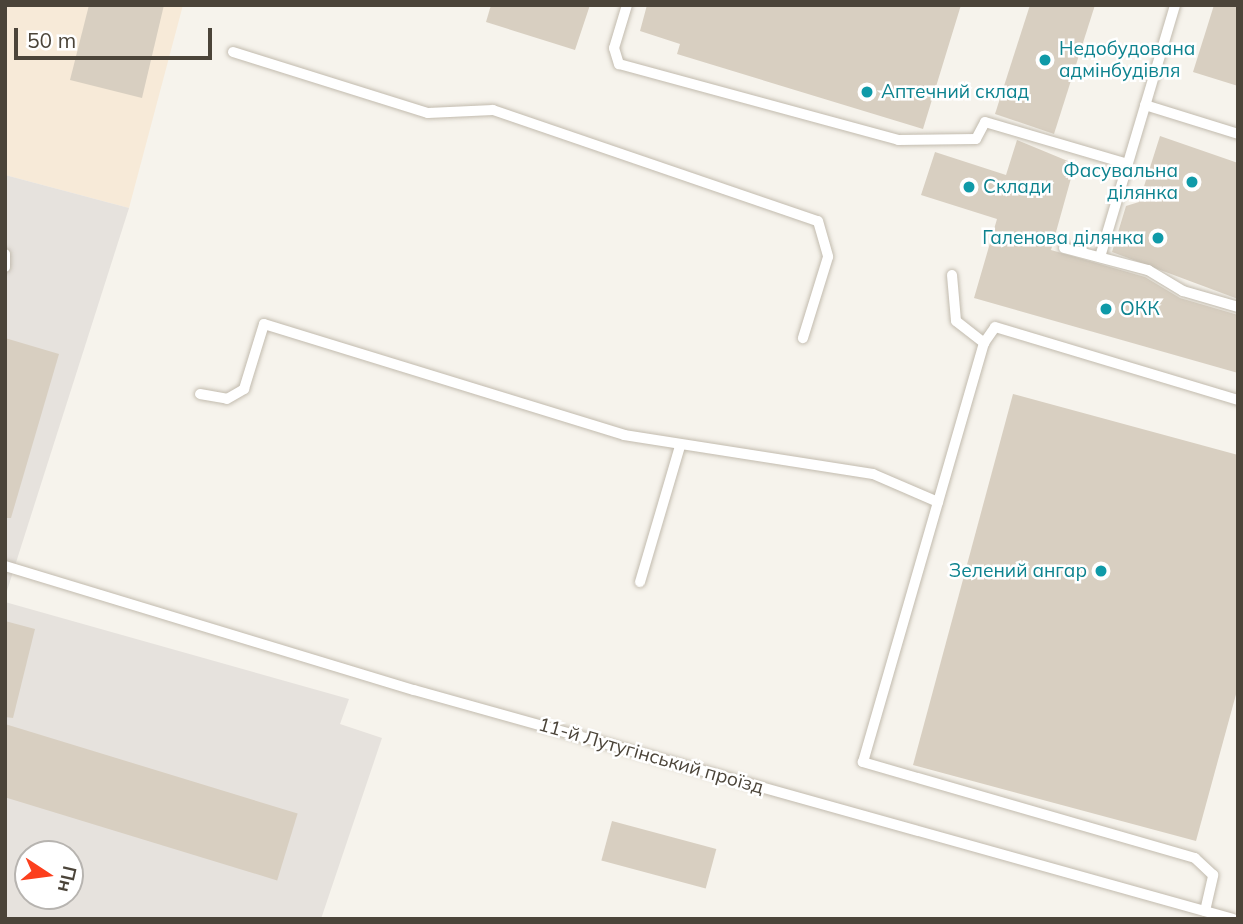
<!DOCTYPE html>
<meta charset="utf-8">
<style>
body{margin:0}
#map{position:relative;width:1243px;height:924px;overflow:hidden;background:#f6f3ec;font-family:Mulish,sans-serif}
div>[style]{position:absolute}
.commercial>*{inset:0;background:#f7ead8}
.industrial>*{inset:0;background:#e6e2dd}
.building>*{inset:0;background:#d8cfc1;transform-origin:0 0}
.roads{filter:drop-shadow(0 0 2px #c2bbae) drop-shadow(0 0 2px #c2bbae)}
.lane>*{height:10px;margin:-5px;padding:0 5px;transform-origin:5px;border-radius:5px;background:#fff}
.dots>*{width:19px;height:19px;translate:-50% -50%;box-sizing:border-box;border:4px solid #fff;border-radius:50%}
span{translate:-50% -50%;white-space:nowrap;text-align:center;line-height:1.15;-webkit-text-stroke:5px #fff;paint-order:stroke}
.culture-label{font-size:19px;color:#0d838f}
.left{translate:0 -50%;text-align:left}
.right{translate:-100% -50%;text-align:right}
.street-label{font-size:19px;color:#4b4439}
.frame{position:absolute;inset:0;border:7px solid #4b4439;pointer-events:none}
.north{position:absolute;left:14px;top:840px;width:70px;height:70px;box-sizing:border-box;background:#fff;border:2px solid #b7b4b0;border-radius:50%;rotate:103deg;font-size:19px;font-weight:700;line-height:28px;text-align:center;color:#4b4439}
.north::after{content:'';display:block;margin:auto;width:24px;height:32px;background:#fc3f1d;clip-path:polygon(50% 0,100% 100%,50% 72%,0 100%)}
.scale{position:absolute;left:14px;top:28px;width:198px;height:32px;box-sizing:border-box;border:4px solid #4b4439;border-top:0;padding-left:9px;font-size:21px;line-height:24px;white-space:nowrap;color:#4b4439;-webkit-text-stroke:5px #fff;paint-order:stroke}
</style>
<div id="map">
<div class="commercial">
<i style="clip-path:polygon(5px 5px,183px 5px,129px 208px,5px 175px)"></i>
</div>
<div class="industrial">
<i style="clip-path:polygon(5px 175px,129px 208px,5px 597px)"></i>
<i style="clip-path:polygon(evenodd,5px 602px,349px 699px,340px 724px,382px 738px,321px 919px,5px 919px,5px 602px,28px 854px,70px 854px,70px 896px,28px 896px,28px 854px)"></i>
</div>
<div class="building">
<i style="clip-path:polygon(89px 5px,164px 5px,142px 98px,70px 80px)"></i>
<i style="clip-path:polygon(491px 5px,590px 5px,575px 50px,486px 22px)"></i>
<i style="clip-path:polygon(647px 5px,961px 5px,923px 129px,677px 54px,680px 44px,640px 31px)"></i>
<i style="clip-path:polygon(1030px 5px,1095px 5px,1054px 134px,995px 114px)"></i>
<i style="clip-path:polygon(1214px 5px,1238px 5px,1238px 86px,1193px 72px)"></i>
<i style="clip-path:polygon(1160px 136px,1238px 163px,1238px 299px,1112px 252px,1126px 206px,1139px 202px)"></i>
<i style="clip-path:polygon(1017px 140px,1075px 164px,1051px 250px,1145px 277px,1180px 298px,1238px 315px,1238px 373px,974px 298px,997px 219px,921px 195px,935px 152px,1006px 175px)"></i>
<i style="clip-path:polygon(5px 338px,59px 354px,11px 518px,5px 518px)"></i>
<i style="clip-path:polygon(1013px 394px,1238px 455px,1238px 687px,1196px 841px,913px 765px)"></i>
<i style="clip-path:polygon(5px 621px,35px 629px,13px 718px,5px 717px)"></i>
<i style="left:5px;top:724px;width:306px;height:70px;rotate:17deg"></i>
<i style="left:612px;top:821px;width:108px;height:41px;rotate:15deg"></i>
</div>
<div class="roads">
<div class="lane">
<i style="left:627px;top:5px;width:45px;rotate:106.8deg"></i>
<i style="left:614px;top:48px;width:17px;rotate:73deg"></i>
<i style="left:619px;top:64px;width:289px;rotate:15.2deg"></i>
<i style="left:898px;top:140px;width:78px;rotate:-0.7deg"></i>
<i style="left:976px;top:139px;width:19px;rotate:-62deg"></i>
<i style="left:985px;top:122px;width:149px;rotate:16.4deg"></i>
<i style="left:233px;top:52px;width:204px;rotate:17.4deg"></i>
<i style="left:428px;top:113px;width:65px;rotate:-2.6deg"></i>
<i style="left:493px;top:110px;width:343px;rotate:18.9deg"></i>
<i style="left:818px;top:221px;width:37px;rotate:74deg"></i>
<i style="left:828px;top:257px;width:85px;rotate:107.2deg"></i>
<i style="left:1145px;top:105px;width:97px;rotate:17.3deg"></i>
<i style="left:1064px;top:248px;width:87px;rotate:14.7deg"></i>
<i style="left:1148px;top:270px;width:41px;rotate:31deg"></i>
<i style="left:1183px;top:291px;width:57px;rotate:16.2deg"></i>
<i style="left:5px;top:254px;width:13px;rotate:90deg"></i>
<i style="left:1100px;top:257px;width:263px;rotate:-73.4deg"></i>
<i style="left:952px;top:275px;width:46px;rotate:85deg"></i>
<i style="left:956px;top:321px;width:36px;rotate:38deg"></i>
<i style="left:200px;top:394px;width:27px;rotate:10deg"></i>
<i style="left:227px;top:399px;width:20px;rotate:-30deg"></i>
<i style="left:244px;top:389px;width:68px;rotate:-72.9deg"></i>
<i style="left:264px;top:324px;width:377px;rotate:17.1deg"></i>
<i style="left:624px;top:435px;width:252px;rotate:8.9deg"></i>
<i style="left:873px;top:474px;width:71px;rotate:23.3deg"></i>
<i style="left:5px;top:566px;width:427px;rotate:16.9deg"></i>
<i style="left:414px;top:690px;width:850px;rotate:15.62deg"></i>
<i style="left:640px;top:582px;width:142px;rotate:-73.6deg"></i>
<i style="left:1205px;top:911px;width:37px;rotate:-77deg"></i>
<i style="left:1213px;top:875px;width:25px;rotate:-137deg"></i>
<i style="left:1195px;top:858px;width:346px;rotate:-163.9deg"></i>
<i style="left:863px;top:762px;width:436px;rotate:-73.9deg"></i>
<i style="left:984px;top:343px;width:19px;rotate:-55deg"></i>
<i style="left:995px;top:327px;width:254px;rotate:16.7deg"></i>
</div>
</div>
<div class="dots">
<i style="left:1045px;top:60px;background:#0f9aa8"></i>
<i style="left:867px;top:92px;background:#0f9aa8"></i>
<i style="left:1192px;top:182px;background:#0f9aa8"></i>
<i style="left:969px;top:187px;background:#0f9aa8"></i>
<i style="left:1158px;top:238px;background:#0f9aa8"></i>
<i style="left:1106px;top:309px;background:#0f9aa8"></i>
<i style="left:1101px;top:571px;background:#0f9aa8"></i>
</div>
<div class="culture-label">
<span class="left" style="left:1059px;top:60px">Недобудована<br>адмінбудівля</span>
<span class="left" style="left:881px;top:92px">Аптечний склад</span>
<span class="right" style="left:1178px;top:182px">Фасувальна<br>ділянка</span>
<span class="left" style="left:983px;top:187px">Склади</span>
<span class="right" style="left:1144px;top:238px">Галенова ділянка</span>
<span class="left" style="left:1120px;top:309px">ОКК</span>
<span class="right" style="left:1087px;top:571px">Зелений ангар</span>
</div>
<div class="street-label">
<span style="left:651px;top:756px;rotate:16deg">11-й Лутугінський проїзд</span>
</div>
<div class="frame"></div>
<div class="north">Пн</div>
<div class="scale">50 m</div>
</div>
